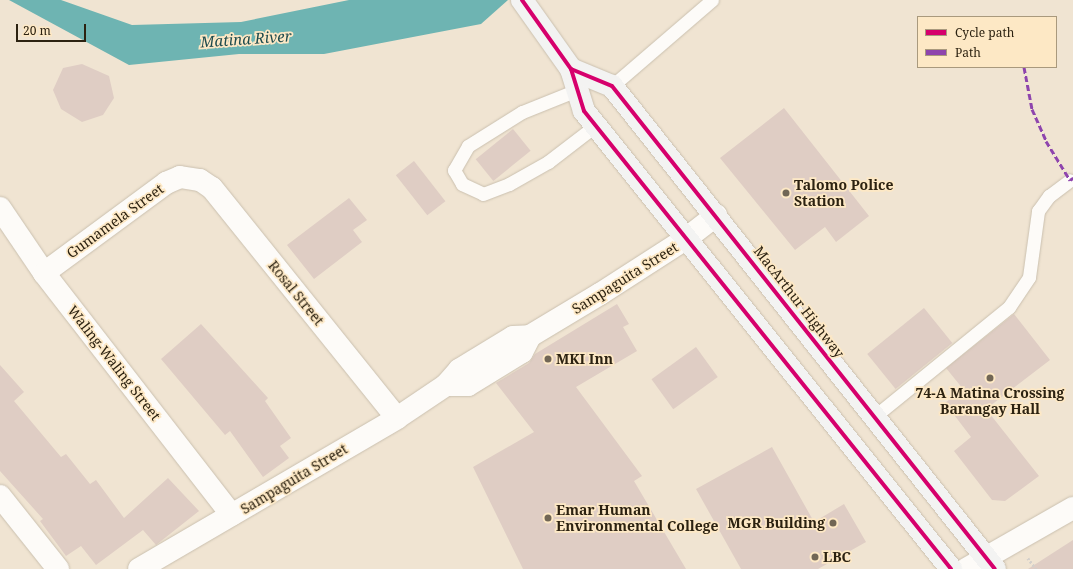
<!DOCTYPE html>
<style>
body{margin:0}
#map{position:relative;width:1073px;height:569px;overflow:hidden;background:#f0e4d2;font-family:"Noto Serif",serif}
div>[style]{position:absolute}
.water>*{inset:0;background:#6eb4b2}
.building>*{inset:0;background:#dfcdc4;transform-origin:0 0}
.path>*{height:2.5px;margin-top:-1.25px;transform-origin:0;background:repeating-linear-gradient(90deg,#d4d0cb 0 2px,transparent 0 4px)}
.roads{filter:drop-shadow(0 0 1px #cac0af) drop-shadow(0 0 1px #cac0af)}
.service>*{height:13px;margin:-6.5px;padding:0 6.5px;transform-origin:6.5px;border-radius:6.5px;background:#fdfbf8}
.minor>*{height:22px;margin:-11px;padding:0 11px;transform-origin:11px;border-radius:11px;background:#fdfbf8}
.secondary>*{height:22px;margin:-11px;padding:0 11px;transform-origin:11px;border-radius:11px;background:#fdfbf8}
.primary>*{height:22px;margin:-11px;padding:0 11px;transform-origin:11px;border-radius:11px;background:#f3f3f2}
.quiet>*{height:3px;margin-top:-1.5px;transform-origin:0;background:repeating-linear-gradient(90deg,#8e44ad 0 6px,transparent 0 9px)}
.cycleway>*{height:4px;margin:-2px;padding:0 2px;transform-origin:2px;border-radius:2px;background:#d6006c}
.dots>*{width:11px;height:11px;translate:-50% -50%;box-sizing:border-box;border:2px solid #fde8c5;border-radius:50%}
span{translate:-50% -50%;white-space:nowrap;text-align:center;line-height:1.15;-webkit-text-stroke:3.5px #fde8c5;paint-order:stroke}
.poi-label{font-size:14px;color:#2c2211;font-weight:700}
.left{translate:0 -50%;text-align:left}
.right{translate:-100% -50%;text-align:right}
.street-label{font-size:14px;color:#2c2211}
.water-label{font-size:15px;color:#1d4a4d;font-style:italic}
.legend{position:absolute;left:917px;top:16px;width:140px;height:52px;box-sizing:border-box;background:#fde8c5;border:1px solid #a9997d;margin:0;padding:5px 7px;list-style:none;font-size:12px;color:#2c2211}
.legend li{display:flex;align-items:center;gap:8px;height:20px}
.legend b{width:20px;border:1px solid #a9997d}
.scale{position:absolute;left:16px;top:24px;width:70px;height:18px;box-sizing:border-box;border:2px solid #2c2211;border-top:0;padding-left:5px;font-size:12px;line-height:14px;white-space:nowrap;color:#2c2211;-webkit-text-stroke:3px #fde8c5;paint-order:stroke}
</style>
<div id="map">
<div class="water">
<i style="clip-path:polygon(9px 0,61px 0,132px 25px,241px 22px,349px 0,508px 0,481px 24px,324px 54px,239px 54px,129px 65px)"></i>
</div>
<div class="building">
<i style="clip-path:polygon(82px 64px,109px 76px,114px 98px,103px 115px,82px 122px,61px 109px,53px 90px,63px 68px)"></i>
<i style="clip-path:polygon(784px 108px,869px 216px,836px 242px,825px 227px,795px 250px,720px 158px)"></i>
<i style="left:513px;top:129px;width:28px;height:48px;rotate:51deg"></i>
<i style="left:414px;top:161px;width:51px;height:23px;rotate:52deg"></i>
<i style="clip-path:polygon(349px 198px,367px 220px,353px 230px,362px 242px,314px 279px,287px 245px)"></i>
<i style="clip-path:polygon(617px 304px,629px 324px,623px 327px,637px 351px,576px 387px,642px 476px,634px 481px,686px 569px,523px 569px,473px 467px,534px 432px,496px 383px,529px 363px,535px 354px)"></i>
<i style="left:924px;top:308px;width:45px;height:73px;rotate:51deg"></i>
<i style="clip-path:polygon(1014px 314px,1050px 360px,986px 409px,1039px 476px,1005px 501px,992px 500px,954px 451px,971px 437px,945px 403px,963px 389px,946px 368px)"></i>
<i style="clip-path:polygon(201px 324px,268px 398px,265px 401px,291px 438px,280px 446px,289px 458px,263px 477px,230px 431px,225px 435px,161px 359px)"></i>
<i style="left:696px;top:347px;width:37px;height:55px;rotate:54deg"></i>
<i style="clip-path:polygon(0 365px,24px 392px,14px 401px,61px 457px,66px 454px,90px 484px,96px 480px,124px 518px,168px 478px,199px 511px,156px 545px,143px 530px,96px 565px,81px 546px,66px 556px,40px 521px,43px 519px,0 471px)"></i>
<i style="clip-path:polygon(772px 447px,814px 522px,844px 504px,866px 542px,818px 569px,741px 569px,696px 489px)"></i>
<i style="clip-path:polygon(1073px 540px,1073px 569px,1028px 569px)"></i>
</div>
<div class="path">
<i style="left:1028px;top:558px;width:14px;rotate:54deg"></i>
</div>
<div class="roads">
<div class="service">
<i style="left:612px;top:86px;width:132px;rotate:-40.7deg"></i>
<i style="left:577px;top:90px;width:59px;rotate:158.2deg"></i>
<i style="left:522px;top:112px;width:64px;rotate:147.8deg"></i>
<i style="left:468px;top:146px;width:28px;rotate:120deg"></i>
<i style="left:454px;top:170px;width:16px;rotate:60deg"></i>
<i style="left:462px;top:184px;width:23px;rotate:25deg"></i>
<i style="left:483px;top:194px;width:28px;rotate:-21deg"></i>
<i style="left:509px;top:184px;width:45px;rotate:-29.4deg"></i>
<i style="left:548px;top:162px;width:61px;rotate:-37.6deg"></i>
<i style="left:875px;top:416px;width:173px;rotate:-39.1deg"></i>
<i style="left:1009px;top:307px;width:36px;rotate:-56deg"></i>
<i style="left:1029px;top:277px;width:67px;rotate:-82.2deg"></i>
<i style="left:1038px;top:211px;width:19px;rotate:-54deg"></i>
<i style="left:1049px;top:196px;width:26px;rotate:-37deg"></i>
</div>
<div class="minor">
<i style="left:0;top:208px;width:78px;rotate:55.9deg"></i>
<i style="left:44px;top:273px;width:306px;rotate:52.2deg"></i>
<i style="left:44px;top:273px;width:152px;rotate:-36.4deg"></i>
<i style="left:166px;top:183px;width:15px;rotate:-23deg"></i>
<i style="left:180px;top:177px;width:20px;rotate:9deg"></i>
<i style="left:200px;top:180px;width:14px;rotate:34deg"></i>
<i style="left:212px;top:188px;width:295px;rotate:51.2deg"></i>
<i style="left:446px;top:385px;width:22px"></i>
<i style="left:468px;top:385px;width:63px;rotate:-31.4deg"></i>
<i style="left:522px;top:352px;width:18px;rotate:-63deg"></i>
<i style="left:0;top:496px;width:93px;rotate:51.5deg"></i>
<i style="left:139px;top:569px;width:299px;rotate:-30.3deg"></i>
<i style="left:397px;top:418px;width:59px;rotate:-34deg"></i>
<i style="left:446px;top:385px;width:20px;rotate:-49deg"></i>
<i style="left:459px;top:370px;width:63px;rotate:-31.4deg"></i>
<i style="left:513px;top:337px;width:17px;rotate:-3deg"></i>
<i style="left:530px;top:336px;width:82px;rotate:-31deg"></i>
<i style="left:600px;top:294px;width:103px;rotate:-32.8deg"></i>
<i style="left:687px;top:238px;width:37px;rotate:-38deg"></i>
</div>
<div class="secondary">
<i style="left:966px;top:569px;width:123px;rotate:-29.7deg"></i>
</div>
<div class="primary">
<i style="left:522px;top:0;width:85px;rotate:54.6deg"></i>
<i style="left:571px;top:69px;width:44px;rotate:72.8deg"></i>
<i style="left:584px;top:111px;width:587px;rotate:51.29deg"></i>
<i style="left:571px;top:69px;width:44px;rotate:22.5deg"></i>
<i style="left:612px;top:86px;width:616px;rotate:51.59deg"></i>
</div>
</div>
<div class="quiet">
<i style="left:1024px;top:67px;width:43px;rotate:79.2deg"></i>
<i style="left:1032px;top:109px;width:35px;rotate:66deg"></i>
<i style="left:1046px;top:141px;width:46px;rotate:58.4deg"></i>
<i style="left:1070px;top:180px;width:4px;rotate:-34deg"></i>
</div>
<div class="cycleway">
<i style="left:522px;top:0;width:85px;rotate:54.6deg"></i>
<i style="left:571px;top:69px;width:44px;rotate:72.8deg"></i>
<i style="left:584px;top:111px;width:587px;rotate:51.29deg"></i>
<i style="left:571px;top:69px;width:44px;rotate:22.5deg"></i>
<i style="left:612px;top:86px;width:616px;rotate:51.59deg"></i>
</div>
<div class="dots">
<i style="left:786px;top:193px;background:#716655"></i>
<i style="left:548px;top:359px;background:#716655"></i>
<i style="left:990px;top:378px;background:#716655"></i>
<i style="left:548px;top:518px;background:#716655"></i>
<i style="left:833px;top:523px;background:#716655"></i>
<i style="left:815px;top:557px;background:#716655"></i>
</div>
<div class="poi-label">
<span class="left" style="left:794px;top:193px">Talomo Police<br>Station</span>
<span class="left" style="left:556px;top:359px">MKI Inn</span>
<span style="left:990px;top:401px">74-A Matina Crossing<br>Barangay Hall</span>
<span class="left" style="left:556px;top:518px">Emar Human<br>Environmental College</span>
<span class="right" style="left:825px;top:523px">MGR Building</span>
<span class="left" style="left:823px;top:557px">LBC</span>
</div>
<div class="street-label">
<span style="left:115px;top:221px;rotate:-36deg">Gumamela Street</span>
<span style="left:625px;top:278px;rotate:-32deg">Sampaguita Street</span>
<span style="left:296px;top:293px;rotate:51deg">Rosal Street</span>
<span style="left:799px;top:302px;rotate:52deg">MacArthur Highway</span>
<span style="left:114px;top:363px;rotate:52deg">Waling-Waling Street</span>
<span style="left:294px;top:479px;rotate:-31deg">Sampaguita Street</span>
</div>
<div class="water-label">
<span style="left:246px;top:39px;rotate:-4deg">Matina River</span>
</div>
<ul class="legend">
<li><b style="height:5px;background:#d6006c"></b>Cycle path</li>
<li><b style="height:5px;background:#8e44ad"></b>Path</li>
</ul>
<div class="scale">20 m</div>
</div>
